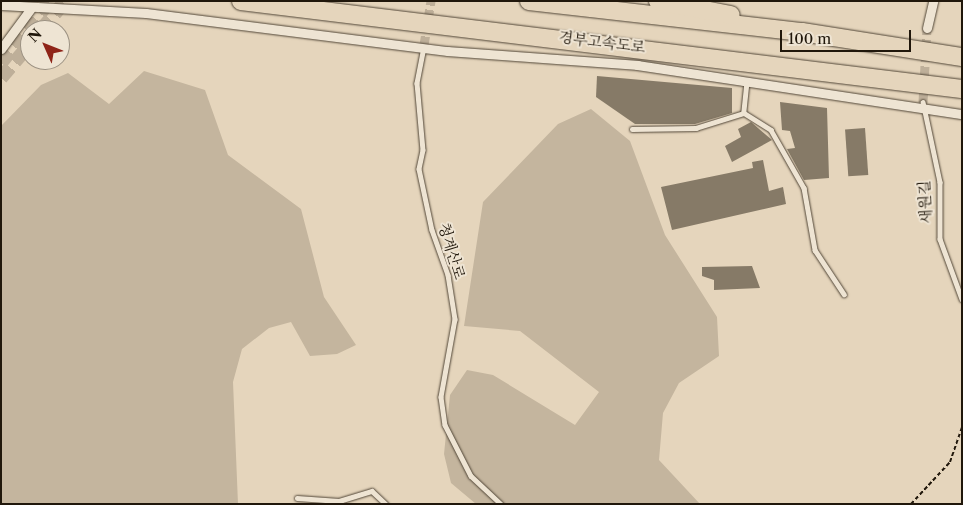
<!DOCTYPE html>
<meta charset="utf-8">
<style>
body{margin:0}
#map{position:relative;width:963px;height:505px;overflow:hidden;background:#e5d5bc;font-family:"Libre Caslon Text","Noto Serif KR",serif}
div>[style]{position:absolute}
.green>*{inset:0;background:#c4b59e}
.building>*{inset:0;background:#867a67;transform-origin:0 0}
.minor-tunnel>*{height:9px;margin-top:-4.5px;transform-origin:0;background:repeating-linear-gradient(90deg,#beaf99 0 9px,transparent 0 13.5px)}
.secondary-tunnel>*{height:14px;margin-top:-7px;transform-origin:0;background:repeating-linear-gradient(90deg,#beaf99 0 14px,transparent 0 21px)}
.path>*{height:2px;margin-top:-1px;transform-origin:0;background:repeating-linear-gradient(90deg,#20170b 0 4px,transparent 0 6.5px)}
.roads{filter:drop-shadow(0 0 1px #514637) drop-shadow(0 0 1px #514637)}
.service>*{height:4.5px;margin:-2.25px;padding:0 2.25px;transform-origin:2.25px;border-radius:2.25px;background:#eee4d3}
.minor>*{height:9px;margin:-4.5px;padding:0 4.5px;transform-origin:4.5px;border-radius:4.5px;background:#eee4d3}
.motorway>*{height:18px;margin:-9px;padding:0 9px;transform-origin:9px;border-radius:9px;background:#e5d5bc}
span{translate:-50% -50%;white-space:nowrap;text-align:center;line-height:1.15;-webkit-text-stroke:4px #eee4d3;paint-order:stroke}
.street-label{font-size:15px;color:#20170b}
.frame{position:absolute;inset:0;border:2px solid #20170b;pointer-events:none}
.north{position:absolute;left:20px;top:20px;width:50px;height:50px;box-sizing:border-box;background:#eee4d3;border:1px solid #9c9283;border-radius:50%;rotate:314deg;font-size:14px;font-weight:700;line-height:20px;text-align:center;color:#20170b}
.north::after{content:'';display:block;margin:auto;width:18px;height:22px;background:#8f2418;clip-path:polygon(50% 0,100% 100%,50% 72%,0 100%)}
.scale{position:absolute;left:780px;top:30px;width:131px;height:22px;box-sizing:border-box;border:2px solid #20170b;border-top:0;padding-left:6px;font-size:15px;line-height:18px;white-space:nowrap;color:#20170b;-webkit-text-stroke:4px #eee4d3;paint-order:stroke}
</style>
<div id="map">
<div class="green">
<i style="clip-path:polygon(144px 71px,205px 90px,228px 155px,301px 209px,324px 297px,356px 345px,337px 354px,310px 356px,291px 322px,269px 328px,242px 349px,233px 382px,238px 504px,1px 504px,1px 126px,41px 85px,68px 73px,109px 104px)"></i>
<i style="clip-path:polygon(591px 109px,630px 141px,665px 235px,717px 317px,719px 356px,679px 383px,663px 413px,659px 460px,700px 504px,476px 504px,451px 483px,444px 454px,450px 395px,467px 370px,493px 375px,575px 425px,599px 392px,520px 331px,464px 326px,483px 202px,558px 124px)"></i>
</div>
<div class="building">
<i style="clip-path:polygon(597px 76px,732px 88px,732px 113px,695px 124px,635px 124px,596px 97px)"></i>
<i style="clip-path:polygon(780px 102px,827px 108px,829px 178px,804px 180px,787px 149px,795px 148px,790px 131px,782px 130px)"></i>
<i style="clip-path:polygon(751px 122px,772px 140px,732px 162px,725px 146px,741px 137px,738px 129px)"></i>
<i style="left:865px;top:128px;width:47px;height:20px;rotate:86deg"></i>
<i style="clip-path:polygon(763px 160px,769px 191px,783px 187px,786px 204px,672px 230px,661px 187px,753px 168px,752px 162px)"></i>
<i style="clip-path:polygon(752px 266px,760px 288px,714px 290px,714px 280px,702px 276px,702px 267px)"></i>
</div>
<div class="minor-tunnel">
<i style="left:424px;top:45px;width:45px;rotate:-81deg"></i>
<i style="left:923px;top:102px;width:74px;rotate:-86.9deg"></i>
</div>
<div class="secondary-tunnel">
<i style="left:41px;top:30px;width:38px;rotate:-50deg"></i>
<i style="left:1px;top:63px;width:79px;rotate:-51.7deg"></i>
<i style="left:1px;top:78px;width:45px;rotate:-49.5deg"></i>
</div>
<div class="path">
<i style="left:911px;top:504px;width:57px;rotate:-47.1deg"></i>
<i style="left:950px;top:462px;width:37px;rotate:-71deg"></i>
</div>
<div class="roads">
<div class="service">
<i style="left:424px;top:47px;width:37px;rotate:101deg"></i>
<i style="left:417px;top:83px;width:67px;rotate:84.9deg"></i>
<i style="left:423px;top:150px;width:19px;rotate:102deg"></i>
<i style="left:419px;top:169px;width:62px;rotate:78deg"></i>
<i style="left:432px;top:230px;width:48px;rotate:70.4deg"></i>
<i style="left:448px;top:275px;width:45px;rotate:81deg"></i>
<i style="left:455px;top:319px;width:79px;rotate:100.2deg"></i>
<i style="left:441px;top:397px;width:28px;rotate:82deg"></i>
<i style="left:445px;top:425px;width:57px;rotate:63deg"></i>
<i style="left:471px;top:476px;width:41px;rotate:43deg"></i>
<i style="left:747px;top:82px;width:31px;rotate:96deg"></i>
<i style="left:744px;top:113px;width:32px;rotate:32deg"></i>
<i style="left:771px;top:130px;width:67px;rotate:60.4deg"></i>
<i style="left:804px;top:188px;width:63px;rotate:79.9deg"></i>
<i style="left:815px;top:250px;width:53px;rotate:56.6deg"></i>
<i style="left:923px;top:102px;width:82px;rotate:78deg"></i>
<i style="left:940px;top:182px;width:57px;rotate:90deg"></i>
<i style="left:940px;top:239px;width:64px;rotate:69.9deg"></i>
<i style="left:632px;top:129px;width:64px;rotate:-0.9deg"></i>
<i style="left:696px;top:128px;width:50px;rotate:-17.4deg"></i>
<i style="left:297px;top:498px;width:42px;rotate:4.1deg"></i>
<i style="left:339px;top:501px;width:34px;rotate:-17deg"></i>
<i style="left:372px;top:491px;width:19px;rotate:43deg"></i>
</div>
<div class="minor">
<i style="left:1px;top:5px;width:145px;rotate:3.2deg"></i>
<i style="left:146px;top:13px;width:304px;rotate:7.2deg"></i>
<i style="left:448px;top:51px;width:190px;rotate:4.2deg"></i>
<i style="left:637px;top:65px;width:329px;rotate:8.6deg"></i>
<i style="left:927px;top:28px;width:28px;rotate:-77deg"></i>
<i style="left:1px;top:49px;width:52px;rotate:-53.6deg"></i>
</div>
<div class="motorway">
<i style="left:241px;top:1px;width:726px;rotate:6.96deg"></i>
<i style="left:529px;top:1px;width:275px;rotate:6.5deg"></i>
<i style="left:802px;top:32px;width:162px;rotate:8.9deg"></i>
<i style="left:658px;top:1px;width:74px;rotate:10.9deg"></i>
</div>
</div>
<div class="street-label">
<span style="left:602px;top:42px;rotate:7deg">경부고속도로</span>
<span style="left:925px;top:202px;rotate:-93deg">새원길</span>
<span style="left:452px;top:251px;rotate:73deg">청계산로</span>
</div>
<div class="frame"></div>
<div class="north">N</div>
<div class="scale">100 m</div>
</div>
